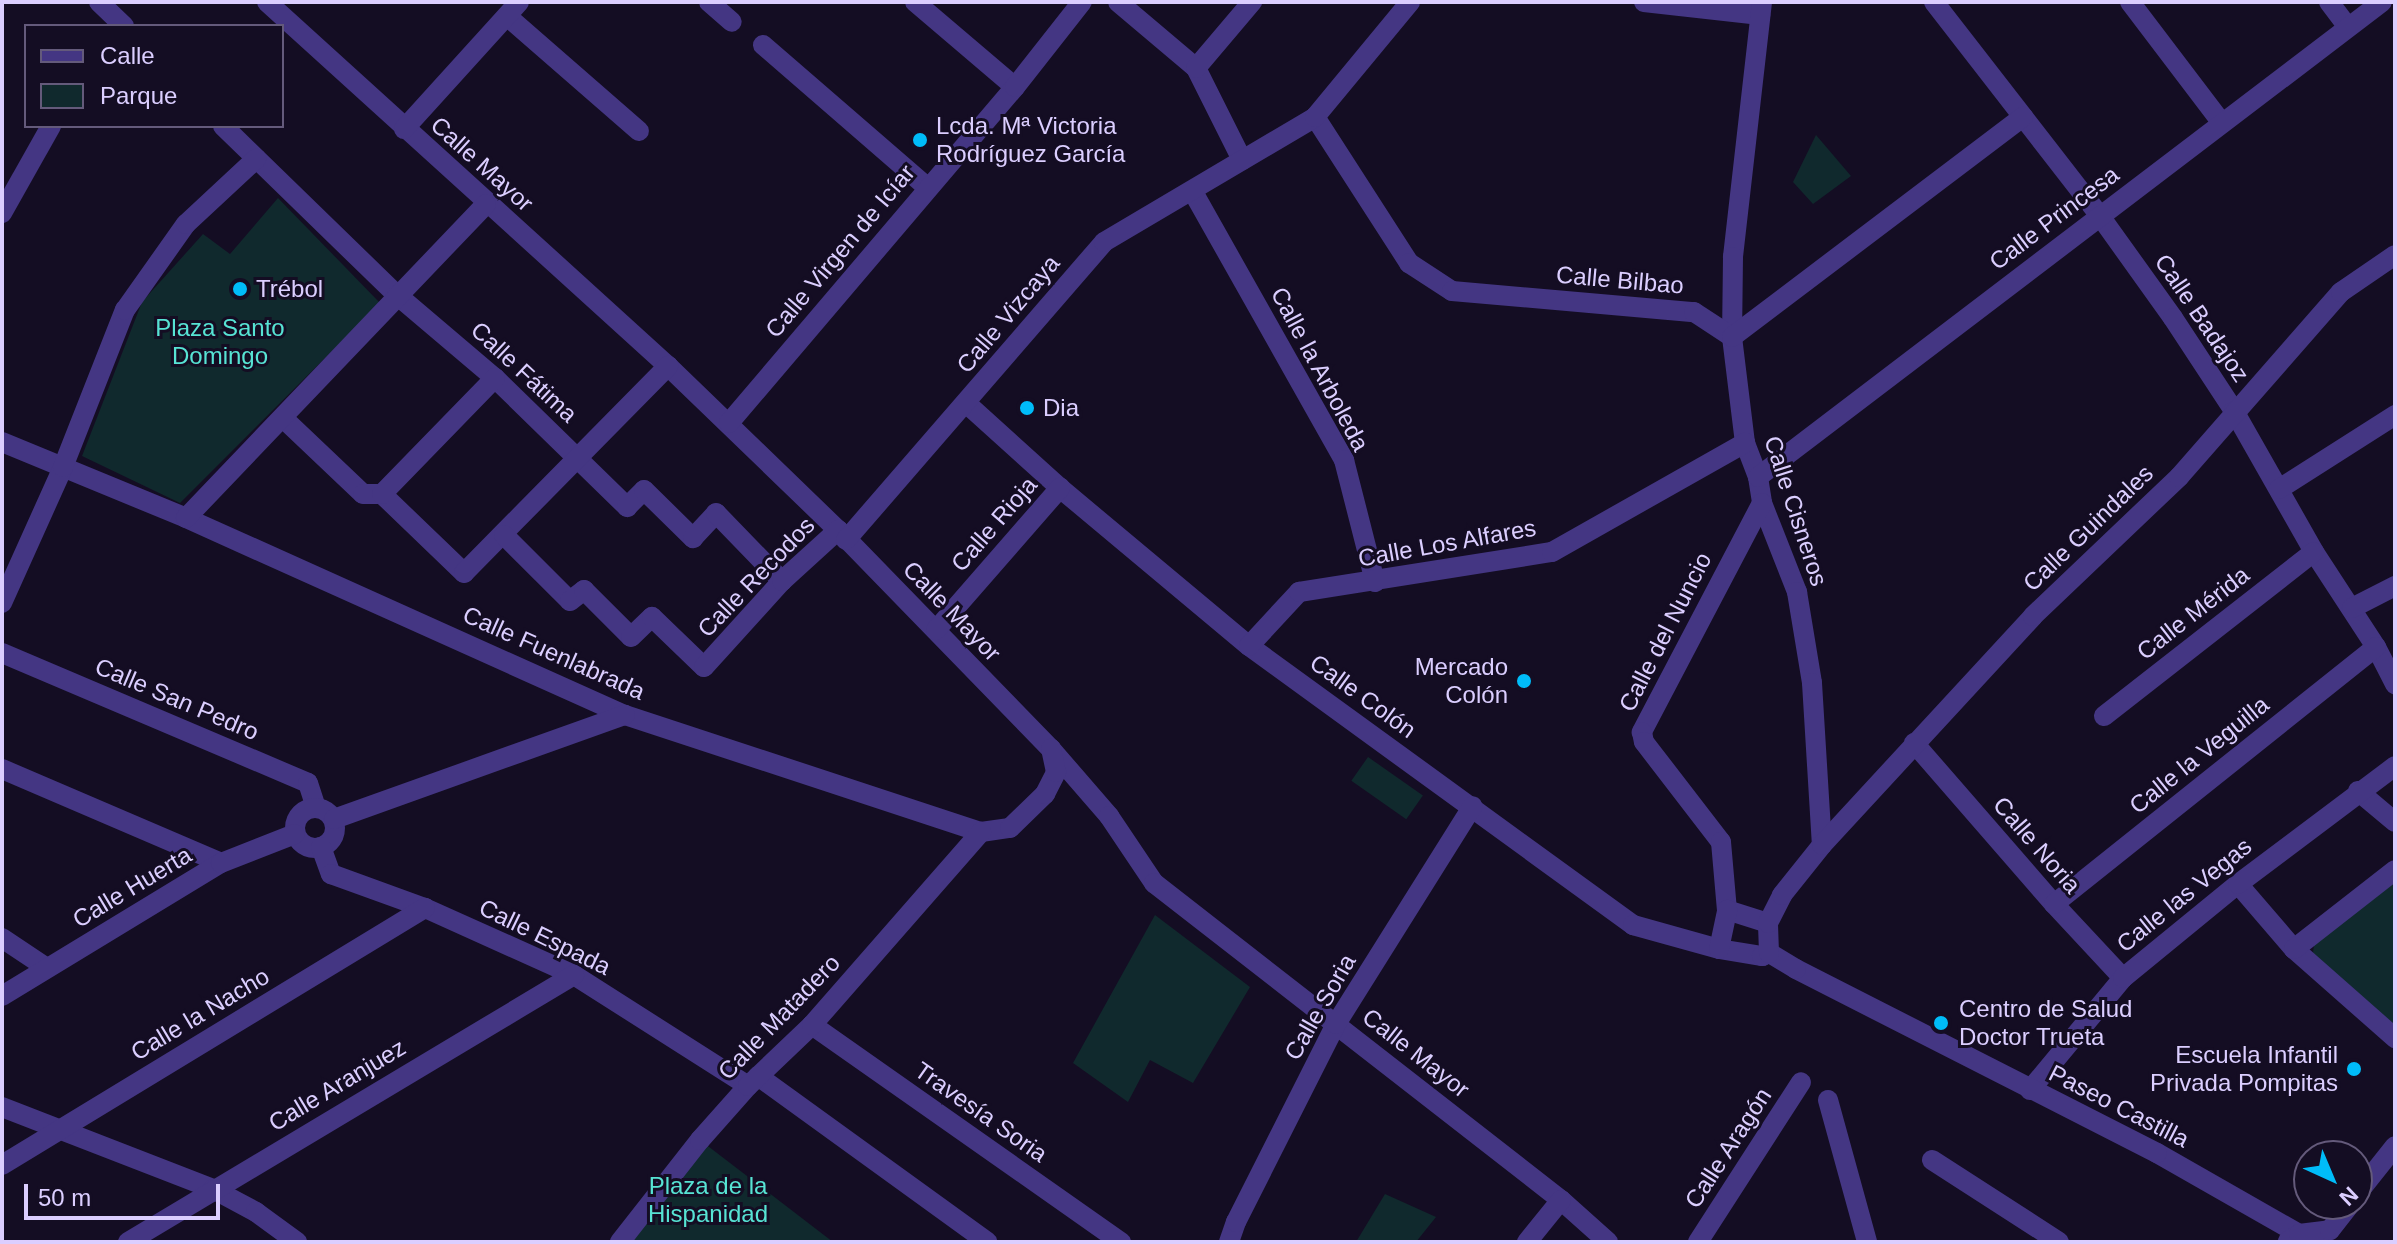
<!DOCTYPE html>
<meta charset="utf-8">
<style>
body{margin:0}
#map{position:relative;width:2397px;height:1244px;overflow:hidden;background:#140d23;font-family:Helvetica,sans-serif}
div>[style]{position:absolute}
.green>*{inset:0;background:#10292d;transform-origin:0 0}
.minor>*{height:20px;margin:-10px;padding:0 10px;transform-origin:10px;border-radius:10px;background:#443683}
.minor>.ring{margin:-10px;padding:0;box-sizing:content-box;background:none;border:20px solid #443683;border-radius:50%}
.dots>*{width:22px;height:22px;translate:-50% -50%;box-sizing:border-box;border:4px solid #140d23;border-radius:50%}
span{translate:-50% -50%;white-space:nowrap;text-align:center;line-height:1.15;-webkit-text-stroke:6px #140d23;paint-order:stroke}
.poi-label{font-size:24px;color:#dbceff}
.left{translate:0 -50%;text-align:left}
.right{translate:-100% -50%;text-align:right}
.street-label{font-size:24px;color:#dbceff}
.park-label{font-size:24px;color:#57e3d4}
.frame{position:absolute;inset:0;border:4px solid #dbceff;pointer-events:none}
.legend{position:absolute;left:24px;top:24px;width:260px;height:104px;box-sizing:border-box;background:#140d23;border:2px solid #645a7b;margin:0;padding:10px 14px;list-style:none;font-size:24px;color:#dbceff}
.legend li{display:flex;align-items:center;gap:16px;height:40px}
.legend b{width:40px;border:2px solid #645a7b}
.north{position:absolute;left:2293px;top:1140px;width:80px;height:80px;box-sizing:border-box;background:#140d23;border:2px solid #645a7b;border-radius:50%;rotate:136deg;font-size:22px;font-weight:700;line-height:32px;text-align:center;color:#dbceff}
.north::after{content:'';display:block;margin:auto;width:28px;height:36px;background:#00bcf9;clip-path:polygon(50% 0,100% 100%,50% 72%,0 100%)}
.scale{position:absolute;left:24px;top:1184px;width:196px;height:36px;box-sizing:border-box;border:4px solid #dbceff;border-top:0;padding-left:10px;font-size:24px;line-height:28px;white-space:nowrap;color:#dbceff;-webkit-text-stroke:6px #140d23;paint-order:stroke}
</style>
<div id="map">
<div class="green">
<i style="clip-path:polygon(1816px 135px,1851px 176px,1813px 204px,1793px 182px)"></i>
<i style="clip-path:polygon(278px 198px,380px 303px,180px 503px,82px 456px,142px 302px,203px 234px,230px 254px)"></i>
<i style="left:1368px;top:757px;width:67px;height:29px;rotate:35deg"></i>
<i style="clip-path:polygon(2395px 880px,2395px 1028px,2313px 953px,2314px 945px)"></i>
<i style="clip-path:polygon(1155px 915px,1250px 987px,1193px 1083px,1150px 1060px,1128px 1102px,1073px 1063px)"></i>
<i style="clip-path:polygon(700px 1140px,833px 1242px,620px 1242px)"></i>
<i style="clip-path:polygon(1385px 1194px,1436px 1217px,1416px 1242px,1356px 1242px)"></i>
</div>
<div class="minor">
<i style="left:99px;top:2px;width:35px;rotate:44deg"></i>
<i style="left:267px;top:2px;width:542px;rotate:42.23deg"></i>
<i style="left:668px;top:366px;width:236px;rotate:44deg"></i>
<i style="left:838px;top:530px;width:305px;rotate:45.8deg"></i>
<i style="left:1051px;top:749px;width:89px;rotate:49.1deg"></i>
<i style="left:1109px;top:816px;width:81px;rotate:56.1deg"></i>
<i style="left:1154px;top:883px;width:516px;rotate:37.91deg"></i>
<i style="left:1561px;top:1200px;width:63px;rotate:41.8deg"></i>
<i style="left:709px;top:2px;width:30px;rotate:41deg"></i>
<i style="left:915px;top:2px;width:131px;rotate:40.4deg"></i>
<i style="left:1118px;top:2px;width:102px;rotate:40.2deg"></i>
<i style="left:1196px;top:68px;width:103px;rotate:63.4deg"></i>
<i style="left:1644px;top:2px;width:117px;rotate:6.4deg"></i>
<i style="left:1762px;top:2px;width:257px;rotate:96.5deg"></i>
<i style="left:1733px;top:257px;width:80px;rotate:90.7deg"></i>
<i style="left:1732px;top:337px;width:107px;rotate:83deg"></i>
<i style="left:1745px;top:443px;width:36px;rotate:69deg"></i>
<i style="left:1758px;top:477px;width:26px;rotate:81deg"></i>
<i style="left:1762px;top:503px;width:96px;rotate:68.5deg"></i>
<i style="left:1797px;top:592px;width:92px;rotate:80.6deg"></i>
<i style="left:1812px;top:683px;width:162px;rotate:86.5deg"></i>
<i style="left:1934px;top:2px;width:271px;rotate:52.2deg"></i>
<i style="left:2100px;top:216px;width:125px;rotate:54.4deg"></i>
<i style="left:2173px;top:318px;width:111px;rotate:56.7deg"></i>
<i style="left:2234px;top:411px;width:162px;rotate:60.4deg"></i>
<i style="left:2314px;top:552px;width:113px;rotate:56.9deg"></i>
<i style="left:2376px;top:647px;width:42px;rotate:62.8deg"></i>
<i style="left:2130px;top:2px;width:152px;rotate:52.8deg"></i>
<i style="left:2329px;top:2px;width:31px;rotate:53deg"></i>
<i style="left:507px;top:16px;width:175px;rotate:41.1deg"></i>
<i style="left:763px;top:45px;width:217px;rotate:40.9deg"></i>
<i style="left:1196px;top:68px;width:87px;rotate:-49.7deg"></i>
<i style="left:1315px;top:117px;width:174px;rotate:57.2deg"></i>
<i style="left:1409px;top:263px;width:51px;rotate:33.1deg"></i>
<i style="left:1452px;top:291px;width:243px;rotate:5deg"></i>
<i style="left:1694px;top:312px;width:45px;rotate:33.3deg"></i>
<i style="left:1732px;top:337px;width:365px;rotate:-37.1deg"></i>
<i style="left:223px;top:126px;width:243px;rotate:44.2deg"></i>
<i style="left:397px;top:295px;width:128px;rotate:40.3deg"></i>
<i style="left:495px;top:378px;width:185px;rotate:44.3deg"></i>
<i style="left:627px;top:507px;width:24px;rotate:-45deg"></i>
<i style="left:644px;top:490px;width:69px;rotate:44.4deg"></i>
<i style="left:693px;top:538px;width:34px;rotate:-47deg"></i>
<i style="left:716px;top:513px;width:95px;rotate:45.9deg"></i>
<i style="left:404px;top:129px;width:171px;rotate:-47.8deg"></i>
<i style="left:1193px;top:192px;width:308px;rotate:60.6deg"></i>
<i style="left:1344px;top:460px;width:126px;rotate:75.7deg"></i>
<i style="left:2px;top:213px;width:100px;rotate:-60.6deg"></i>
<i style="left:966px;top:403px;width:127px;rotate:42.1deg"></i>
<i style="left:1060px;top:488px;width:246px;rotate:39.9deg"></i>
<i style="left:1249px;top:646px;width:475px;rotate:36deg"></i>
<i style="left:1633px;top:925px;width:89px;rotate:15.6deg"></i>
<i style="left:1719px;top:949px;width:44px;rotate:9.2deg"></i>
<i style="left:1762px;top:956px;width:8px;rotate:-23deg"></i>
<i style="left:283px;top:418px;width:110px;rotate:43.5deg"></i>
<i style="left:363px;top:494px;width:19px"></i>
<i style="left:382px;top:494px;width:114px;rotate:43.9deg"></i>
<i style="left:464px;top:573px;width:291px;rotate:-45.4deg"></i>
<i style="left:729px;top:423px;width:441px;rotate:-49.6deg"></i>
<i style="left:1015px;top:87px;width:108px;rotate:-51.8deg"></i>
<i style="left:2px;top:442px;width:199px;rotate:22.4deg"></i>
<i style="left:186px;top:518px;width:481px;rotate:24.2deg"></i>
<i style="left:625px;top:715px;width:375px;rotate:18.2deg"></i>
<i style="left:981px;top:832px;width:29px;rotate:-8deg"></i>
<i style="left:1010px;top:828px;width:49px;rotate:-44.2deg"></i>
<i style="left:1045px;top:794px;width:25px;rotate:-63deg"></i>
<i style="left:1056px;top:772px;width:24px;rotate:-102deg"></i>
<i style="left:1758px;top:477px;width:784px;rotate:-37.28deg"></i>
<i style="left:2279px;top:489px;width:138px;rotate:-32.5deg"></i>
<i style="left:382px;top:494px;width:162px;rotate:-45.8deg"></i>
<i style="left:1762px;top:503px;width:259px;rotate:117.7deg"></i>
<i style="left:1642px;top:732px;width:10px;rotate:79deg"></i>
<i style="left:1644px;top:742px;width:126px;rotate:52.4deg"></i>
<i style="left:1721px;top:842px;width:68px;rotate:85deg"></i>
<i style="left:1727px;top:910px;width:43px;rotate:17.6deg"></i>
<i style="left:186px;top:518px;width:434px;rotate:-46.3deg"></i>
<i style="left:504px;top:535px;width:93px;rotate:45deg"></i>
<i style="left:570px;top:601px;width:18px;rotate:-38deg"></i>
<i style="left:584px;top:590px;width:66px;rotate:45deg"></i>
<i style="left:631px;top:637px;width:29px;rotate:-44deg"></i>
<i style="left:652px;top:617px;width:72px;rotate:43.9deg"></i>
<i style="left:704px;top:667px;width:116px;rotate:-47.8deg"></i>
<i style="left:782px;top:581px;width:76px;rotate:-42.3deg"></i>
<i style="left:846px;top:540px;width:394px;rotate:-49.1deg"></i>
<i style="left:1104px;top:242px;width:245px;rotate:-30.6deg"></i>
<i style="left:1315px;top:117px;width:149px;rotate:-50.4deg"></i>
<i style="left:2px;top:603px;width:149px;rotate:-65.8deg"></i>
<i style="left:63px;top:467px;width:169px;rotate:-68.5deg"></i>
<i style="left:125px;top:310px;width:105px;rotate:-54.7deg"></i>
<i style="left:186px;top:224px;width:96px;rotate:-42.9deg"></i>
<i style="left:2352px;top:608px;width:48px;rotate:-27.1deg"></i>
<i style="left:936px;top:630px;width:189px;rotate:-48.9deg"></i>
<i style="left:1249px;top:646px;width:74px;rotate:-47.2deg"></i>
<i style="left:1299px;top:592px;width:256px;rotate:-9deg"></i>
<i style="left:1552px;top:552px;width:222px;rotate:-29.5deg"></i>
<i style="left:2px;top:653px;width:332px;rotate:23deg"></i>
<i style="left:308px;top:783px;width:25px;rotate:72deg"></i>
<i style="left:2104px;top:716px;width:266px;rotate:-38deg"></i>
<i style="left:1914px;top:743px;width:213px;rotate:49deg"></i>
<i style="left:2054px;top:904px;width:101px;rotate:47deg"></i>
<i style="left:2px;top:769px;width:238px;rotate:23.2deg"></i>
<i style="left:2358px;top:791px;width:48px;rotate:40deg"></i>
<i class="ring" style="left:295px;top:808px;width:20px;height:20px"></i>
<i style="left:334px;top:819px;width:309px;rotate:-19.7deg"></i>
<i style="left:321px;top:847px;width:29px;rotate:70deg"></i>
<i style="left:331px;top:874px;width:100px;rotate:19.9deg"></i>
<i style="left:425px;top:908px;width:163px;rotate:24.2deg"></i>
<i style="left:574px;top:975px;width:206px;rotate:32.5deg"></i>
<i style="left:2238px;top:884px;width:86px;rotate:49.3deg"></i>
<i style="left:2294px;top:949px;width:135px;rotate:41.4deg"></i>
<i style="left:2054px;top:904px;width:412px;rotate:-38.6deg"></i>
<i style="left:2px;top:938px;width:54px;rotate:33.7deg"></i>
<i style="left:1719px;top:949px;width:40px;rotate:-78deg"></i>
<i style="left:2294px;top:949px;width:128px;rotate:-38deg"></i>
<i style="left:2px;top:996px;width:256px;rotate:-31.3deg"></i>
<i style="left:221px;top:863px;width:79px;rotate:-21.4deg"></i>
<i style="left:812px;top:1025px;width:378px;rotate:35.1deg"></i>
<i style="left:758px;top:1076px;width:283px;rotate:35.9deg"></i>
<i style="left:2030px;top:1090px;width:146px;rotate:-50.3deg"></i>
<i style="left:2123px;top:978px;width:149px;rotate:-39.3deg"></i>
<i style="left:2238px;top:884px;width:196px;rotate:-36.9deg"></i>
<i style="left:1828px;top:1100px;width:147px;rotate:74.6deg"></i>
<i style="left:2px;top:1107px;width:226px;rotate:21.2deg"></i>
<i style="left:213px;top:1189px;width:49px;rotate:28.1deg"></i>
<i style="left:256px;top:1212px;width:51px;rotate:36.2deg"></i>
<i style="left:1932px;top:1160px;width:151px;rotate:32.8deg"></i>
<i style="left:2px;top:1165px;width:495px;rotate:-31.3deg"></i>
<i style="left:2357px;top:1194px;width:61px;rotate:-51.6deg"></i>
<i style="left:2299px;top:1234px;width:163px;rotate:-150.3deg"></i>
<i style="left:2157px;top:1153px;width:405px;rotate:-153deg"></i>
<i style="left:1796px;top:969px;width:31px;rotate:-149deg"></i>
<i style="left:1769px;top:953px;width:30px;rotate:-92deg"></i>
<i style="left:1768px;top:923px;width:31px;rotate:-63deg"></i>
<i style="left:1782px;top:895px;width:64px;rotate:-51.3deg"></i>
<i style="left:1822px;top:845px;width:311px;rotate:-47.3deg"></i>
<i style="left:2033px;top:616px;width:202px;rotate:-43.6deg"></i>
<i style="left:2179px;top:477px;width:246px;rotate:-48.8deg"></i>
<i style="left:2341px;top:292px;width:65px;rotate:-34.4deg"></i>
<i style="left:2288px;top:1241px;width:13px;rotate:-32deg"></i>
<i style="left:2299px;top:1234px;width:31px;rotate:-7deg"></i>
<i style="left:2330px;top:1230px;width:33px;rotate:-52deg"></i>
<i style="left:128px;top:1242px;width:520px;rotate:-30.91deg"></i>
<i style="left:620px;top:1242px;width:130px;rotate:-51.9deg"></i>
<i style="left:700px;top:1140px;width:72px;rotate:-48.4deg"></i>
<i style="left:748px;top:1086px;width:88px;rotate:-43.6deg"></i>
<i style="left:812px;top:1025px;width:257px;rotate:-48.8deg"></i>
<i style="left:1229px;top:1242px;width:21px;rotate:-71deg"></i>
<i style="left:1236px;top:1222px;width:222px;rotate:-63.2deg"></i>
<i style="left:1336px;top:1024px;width:257px;rotate:-57.9deg"></i>
<i style="left:1527px;top:1242px;width:54px;rotate:-51deg"></i>
<i style="left:1698px;top:1242px;width:190px;rotate:-57.2deg"></i>
</div>
<div class="dots">
<i style="left:920px;top:140px;background:#00bcf9"></i>
<i style="left:240px;top:289px;background:#00bcf9"></i>
<i style="left:1027px;top:408px;background:#00bcf9"></i>
<i style="left:1524px;top:681px;background:#00bcf9"></i>
<i style="left:1941px;top:1023px;background:#00bcf9"></i>
<i style="left:2354px;top:1069px;background:#00bcf9"></i>
</div>
<div class="poi-label">
<span class="left" style="left:936px;top:140px">Lcda. Mª Victoria<br>Rodríguez García</span>
<span class="left" style="left:256px;top:289px">Trébol</span>
<span class="left" style="left:1043px;top:408px">Dia</span>
<span class="right" style="left:1508px;top:681px">Mercado<br>Colón</span>
<span class="left" style="left:1959px;top:1023px">Centro de Salud<br>Doctor Trueta</span>
<span class="right" style="left:2338px;top:1069px">Escuela Infantil<br>Privada Pompitas</span>
</div>
<div class="street-label">
<span style="left:482px;top:164px;rotate:42deg">Calle Mayor</span>
<span style="left:2054px;top:218px;rotate:-37deg">Calle Princesa</span>
<span style="left:840px;top:251px;rotate:-50deg">Calle Virgen de Icíar</span>
<span style="left:1620px;top:280px;rotate:5deg">Calle Bilbao</span>
<span style="left:1008px;top:314px;rotate:-50deg">Calle Vizcaya</span>
<span style="left:2202px;top:318px;rotate:56deg">Calle Badajoz</span>
<span style="left:1320px;top:369px;rotate:62deg">Calle la Arboleda</span>
<span style="left:524px;top:372px;rotate:43deg">Calle Fátima</span>
<span style="left:1796px;top:511px;rotate:72deg">Calle Cisneros</span>
<span style="left:994px;top:524px;rotate:-49deg">Calle Rioja</span>
<span style="left:2088px;top:528px;rotate:-44deg">Calle Guindales</span>
<span style="left:1447px;top:543px;rotate:-10deg">Calle Los Alfares</span>
<span style="left:756px;top:577px;rotate:-46deg">Calle Recodos</span>
<span style="left:952px;top:611px;rotate:46deg">Calle Mayor</span>
<span style="left:2193px;top:613px;rotate:-38deg">Calle Mérida</span>
<span style="left:1665px;top:632px;rotate:-63deg">Calle del Nuncio</span>
<span style="left:554px;top:653px;rotate:24deg">Calle Fuenlabrada</span>
<span style="left:1363px;top:696px;rotate:36deg">Calle Colón</span>
<span style="left:177px;top:699px;rotate:23deg">Calle San Pedro</span>
<span style="left:2199px;top:755px;rotate:-39deg">Calle la Veguilla</span>
<span style="left:2037px;top:845px;rotate:49deg">Calle Noria</span>
<span style="left:132px;top:887px;rotate:-31deg">Calle Huerta</span>
<span style="left:2184px;top:895px;rotate:-39deg">Calle las Vegas</span>
<span style="left:545px;top:937px;rotate:26deg">Calle Espada</span>
<span style="left:1320px;top:1007px;rotate:-60deg">Calle Soria</span>
<span style="left:200px;top:1014px;rotate:-31deg">Calle la Nacho</span>
<span style="left:779px;top:1017px;rotate:-46deg">Calle Matadero</span>
<span style="left:1416px;top:1053px;rotate:38deg">Calle Mayor</span>
<span style="left:337px;top:1085px;rotate:-31deg">Calle Aranjuez</span>
<span style="left:2119px;top:1106px;rotate:27deg">Paseo Castilla</span>
<span style="left:981px;top:1112px;rotate:35deg">Travesía Soria</span>
<span style="left:1728px;top:1148px;rotate:-57deg">Calle Aragón</span>
</div>
<div class="park-label">
<span style="left:220px;top:342px">Plaza Santo<br>Domingo</span>
<span style="left:708px;top:1200px">Plaza de la<br>Hispanidad</span>
</div>
<div class="frame"></div>
<ul class="legend">
<li><b style="height:10px;background:#443683"></b>Calle</li>
<li><b style="height:22px;background:#10292d"></b>Parque</li>
</ul>
<div class="north">N</div>
<div class="scale">50 m</div>
</div>
